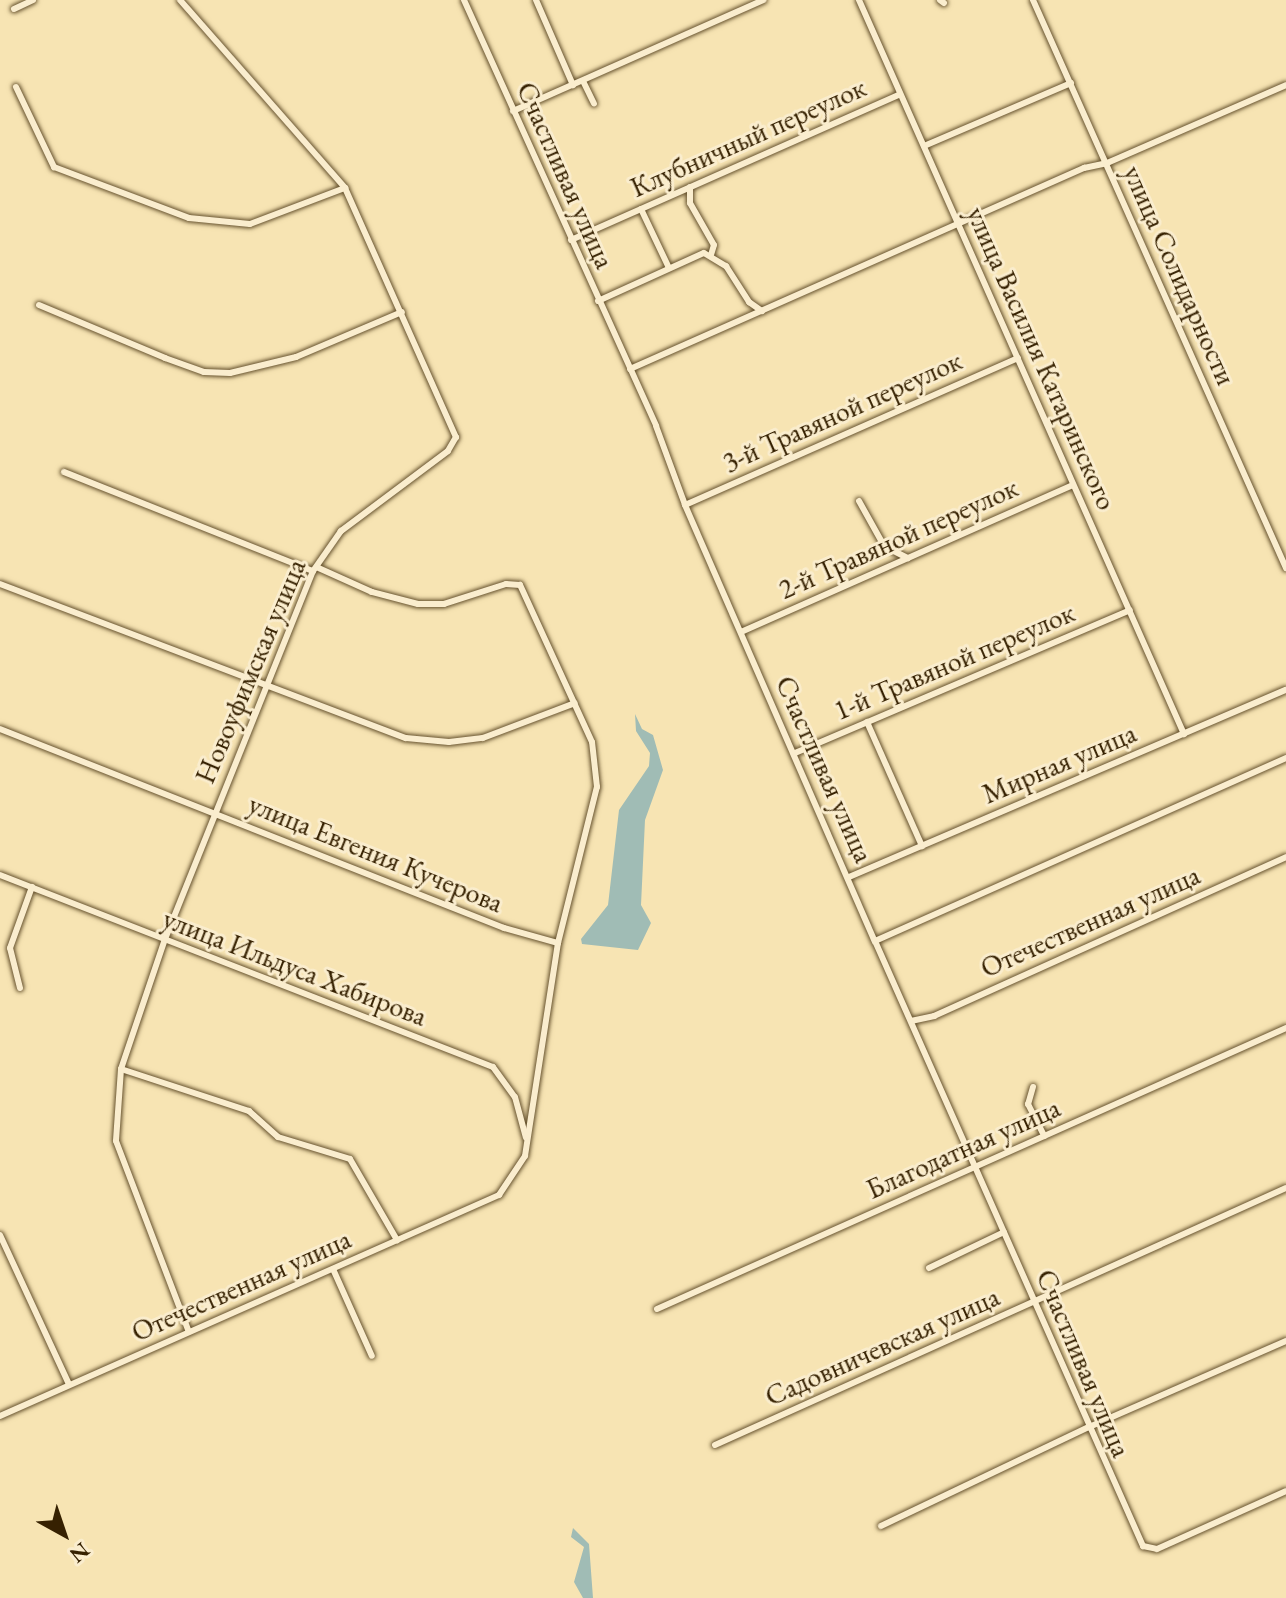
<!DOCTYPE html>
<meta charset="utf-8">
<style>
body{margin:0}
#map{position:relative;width:1286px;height:1598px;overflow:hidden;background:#f7e4b3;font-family:"EB Garamond",serif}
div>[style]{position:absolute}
.water>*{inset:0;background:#a0bcb5}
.roads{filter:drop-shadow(0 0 2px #66522e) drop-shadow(0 0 2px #66522e)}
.minor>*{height:6px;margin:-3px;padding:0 3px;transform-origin:3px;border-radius:3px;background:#faedce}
span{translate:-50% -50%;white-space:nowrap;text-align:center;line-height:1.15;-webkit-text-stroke:6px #faedce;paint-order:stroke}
.street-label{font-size:28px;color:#362101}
.north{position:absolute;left:24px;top:1494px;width:80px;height:80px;-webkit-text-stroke:6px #faedce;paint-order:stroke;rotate:140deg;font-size:22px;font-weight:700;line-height:32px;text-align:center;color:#362101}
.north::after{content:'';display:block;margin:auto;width:28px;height:36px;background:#362101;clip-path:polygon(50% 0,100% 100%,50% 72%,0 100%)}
</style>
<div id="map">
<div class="water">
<i style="clip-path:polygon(635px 714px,642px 729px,653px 735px,663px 770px,645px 820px,641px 905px,651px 923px,638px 950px,582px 944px,581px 939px,608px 905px,619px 810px,649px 766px,650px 753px,636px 731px)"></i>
<i style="clip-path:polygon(573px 1528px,589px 1544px,593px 1598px,583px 1598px,574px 1582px,584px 1547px,571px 1537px)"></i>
</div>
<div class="roads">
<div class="minor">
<i style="left:180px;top:0;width:250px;rotate:48.7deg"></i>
<i style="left:345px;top:188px;width:273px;rotate:66deg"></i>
<i style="left:456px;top:437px;width:16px;rotate:120deg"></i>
<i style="left:448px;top:451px;width:134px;rotate:143.2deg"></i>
<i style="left:341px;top:531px;width:49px;rotate:125deg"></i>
<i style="left:313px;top:571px;width:397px;rotate:111.9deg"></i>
<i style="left:165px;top:939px;width:137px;rotate:108.7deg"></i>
<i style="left:121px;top:1069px;width:72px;rotate:94deg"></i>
<i style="left:116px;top:1141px;width:204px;rotate:69.1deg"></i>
<i style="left:464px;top:0;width:467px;rotate:65.7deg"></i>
<i style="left:656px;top:426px;width:84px;rotate:69.8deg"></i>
<i style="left:685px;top:505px;width:476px;rotate:66.5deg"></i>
<i style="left:875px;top:941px;width:662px;rotate:66.11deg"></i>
<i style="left:1143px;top:1546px;width:14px;rotate:12deg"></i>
<i style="left:1157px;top:1549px;width:141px;rotate:-24.2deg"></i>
<i style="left:536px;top:0;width:93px;rotate:66.5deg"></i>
<i style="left:859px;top:0;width:803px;rotate:66.12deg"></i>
<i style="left:940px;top:0;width:5px;rotate:37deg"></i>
<i style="left:1033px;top:0;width:622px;rotate:65.99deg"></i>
<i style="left:14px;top:9px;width:21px;rotate:-25deg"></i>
<i style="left:583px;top:81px;width:25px;rotate:64deg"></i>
<i style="left:16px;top:87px;width:89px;rotate:64.6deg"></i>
<i style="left:54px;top:167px;width:144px;rotate:20.7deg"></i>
<i style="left:189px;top:218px;width:61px;rotate:5.6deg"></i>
<i style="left:250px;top:224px;width:102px;rotate:-20.8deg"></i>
<i style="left:513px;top:111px;width:274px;rotate:-23.9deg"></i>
<i style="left:924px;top:146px;width:160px;rotate:-23.2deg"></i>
<i style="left:690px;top:187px;width:16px;rotate:90deg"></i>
<i style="left:690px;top:203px;width:48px;rotate:60.3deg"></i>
<i style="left:714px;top:245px;width:10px;rotate:107deg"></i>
<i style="left:641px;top:209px;width:65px;rotate:64.6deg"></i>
<i style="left:571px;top:240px;width:360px;rotate:-23.9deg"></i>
<i style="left:598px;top:301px;width:116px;rotate:-24.4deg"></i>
<i style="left:704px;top:253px;width:26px;rotate:31deg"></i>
<i style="left:726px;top:266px;width:43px;rotate:57.4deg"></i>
<i style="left:749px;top:302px;width:16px;rotate:35deg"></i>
<i style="left:39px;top:305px;width:137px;rotate:22.8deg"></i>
<i style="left:165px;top:358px;width:41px;rotate:19.7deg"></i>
<i style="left:204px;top:372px;width:26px;rotate:2deg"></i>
<i style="left:230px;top:373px;width:68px;rotate:-13.6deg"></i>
<i style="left:296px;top:357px;width:115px;rotate:-23deg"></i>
<i style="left:630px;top:369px;width:497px;rotate:-23.9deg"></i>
<i style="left:1084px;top:168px;width:24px;rotate:-12deg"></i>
<i style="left:1107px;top:163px;width:195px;rotate:-23.5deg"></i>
<i style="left:64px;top:472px;width:268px;rotate:21.7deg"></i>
<i style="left:859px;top:501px;width:51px;rotate:60.9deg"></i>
<i style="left:884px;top:546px;width:27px;rotate:27deg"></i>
<i style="left:685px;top:505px;width:364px;rotate:-23.8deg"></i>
<i style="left:0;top:584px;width:434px;rotate:20.8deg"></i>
<i style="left:406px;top:738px;width:43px;rotate:5.3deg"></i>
<i style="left:449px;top:742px;width:34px;rotate:-7deg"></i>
<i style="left:483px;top:738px;width:98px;rotate:-20.8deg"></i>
<i style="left:741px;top:632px;width:363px;rotate:-23.9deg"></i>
<i style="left:867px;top:722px;width:136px;rotate:66.1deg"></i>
<i style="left:0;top:729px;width:542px;rotate:21.55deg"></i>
<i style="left:504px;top:928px;width:56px;rotate:15.5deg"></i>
<i style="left:795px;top:753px;width:364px;rotate:-23.1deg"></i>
<i style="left:0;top:875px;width:529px;rotate:21.28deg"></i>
<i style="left:493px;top:1067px;width:37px;rotate:54deg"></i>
<i style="left:515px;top:1097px;width:42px;rotate:75deg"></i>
<i style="left:849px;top:877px;width:475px;rotate:-23.2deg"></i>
<i style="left:875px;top:941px;width:450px;rotate:-24deg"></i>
<i style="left:20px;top:988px;width:41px;rotate:-104deg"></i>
<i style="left:10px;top:948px;width:65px;rotate:-70.2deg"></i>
<i style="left:911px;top:1021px;width:24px;rotate:-12deg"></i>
<i style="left:934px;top:1016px;width:386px;rotate:-24.3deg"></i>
<i style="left:121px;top:1069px;width:135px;rotate:18.2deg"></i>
<i style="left:249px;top:1111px;width:39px;rotate:42deg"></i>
<i style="left:278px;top:1137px;width:75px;rotate:17deg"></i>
<i style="left:350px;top:1159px;width:94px;rotate:59.9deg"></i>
<i style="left:1033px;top:1087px;width:18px;rotate:106deg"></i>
<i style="left:1028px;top:1104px;width:36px;rotate:63deg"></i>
<i style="left:0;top:1235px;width:164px;rotate:65.2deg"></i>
<i style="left:929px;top:1268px;width:83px;rotate:-25.6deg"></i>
<i style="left:333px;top:1269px;width:95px;rotate:65.9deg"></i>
<i style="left:657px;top:1309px;width:689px;rotate:-24.07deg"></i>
<i style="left:0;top:1416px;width:546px;rotate:-23.89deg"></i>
<i style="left:499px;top:1195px;width:47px;rotate:-56.3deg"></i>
<i style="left:525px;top:1156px;width:216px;rotate:-81.2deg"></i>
<i style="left:558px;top:943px;width:161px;rotate:-76deg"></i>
<i style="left:597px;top:787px;width:45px;rotate:-96.3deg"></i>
<i style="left:592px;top:742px;width:173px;rotate:-114.6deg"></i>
<i style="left:520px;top:585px;width:14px;rotate:-176deg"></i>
<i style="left:506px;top:584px;width:65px;rotate:162.1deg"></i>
<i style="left:444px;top:604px;width:26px;rotate:180deg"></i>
<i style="left:418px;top:604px;width:48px;rotate:-165.4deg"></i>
<i style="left:372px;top:592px;width:61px;rotate:-155.9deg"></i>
<i style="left:715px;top:1445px;width:626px;rotate:-24.23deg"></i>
<i style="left:881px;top:1526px;width:230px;rotate:-25.5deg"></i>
<i style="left:1089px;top:1427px;width:215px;rotate:-23.6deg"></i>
</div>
</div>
<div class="street-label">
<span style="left:748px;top:137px;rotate:-24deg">Клубничный переулок</span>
<span style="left:566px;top:175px;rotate:66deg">Счастливая улица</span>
<span style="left:1180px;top:275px;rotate:66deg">улица Солидарности</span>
<span style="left:1042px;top:358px;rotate:66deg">улица Василия Катаринского</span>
<span style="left:842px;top:411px;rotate:-24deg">3-й Травяной переулок</span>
<span style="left:898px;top:538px;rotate:-24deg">2-й Травяной переулок</span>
<span style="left:954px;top:661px;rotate:-23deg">1-й Травяной переулок</span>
<span style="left:250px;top:671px;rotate:-67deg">Новоуфимская улица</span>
<span style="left:1059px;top:763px;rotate:-23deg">Мирная улица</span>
<span style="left:825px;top:769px;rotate:66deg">Счастливая улица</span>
<span style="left:376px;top:853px;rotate:22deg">улица Евгения Кучерова</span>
<span style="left:1090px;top:921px;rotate:-24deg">Отечественная улица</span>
<span style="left:295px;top:967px;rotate:21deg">улица Ильдуса Хабирова</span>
<span style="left:963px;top:1148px;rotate:-24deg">Благодатная улица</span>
<span style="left:241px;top:1285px;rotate:-24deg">Отечественная улица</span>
<span style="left:882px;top:1346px;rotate:-24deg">Садовничевская улица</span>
<span style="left:1084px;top:1363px;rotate:67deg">Счастливая улица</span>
</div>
<div class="north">N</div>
</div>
